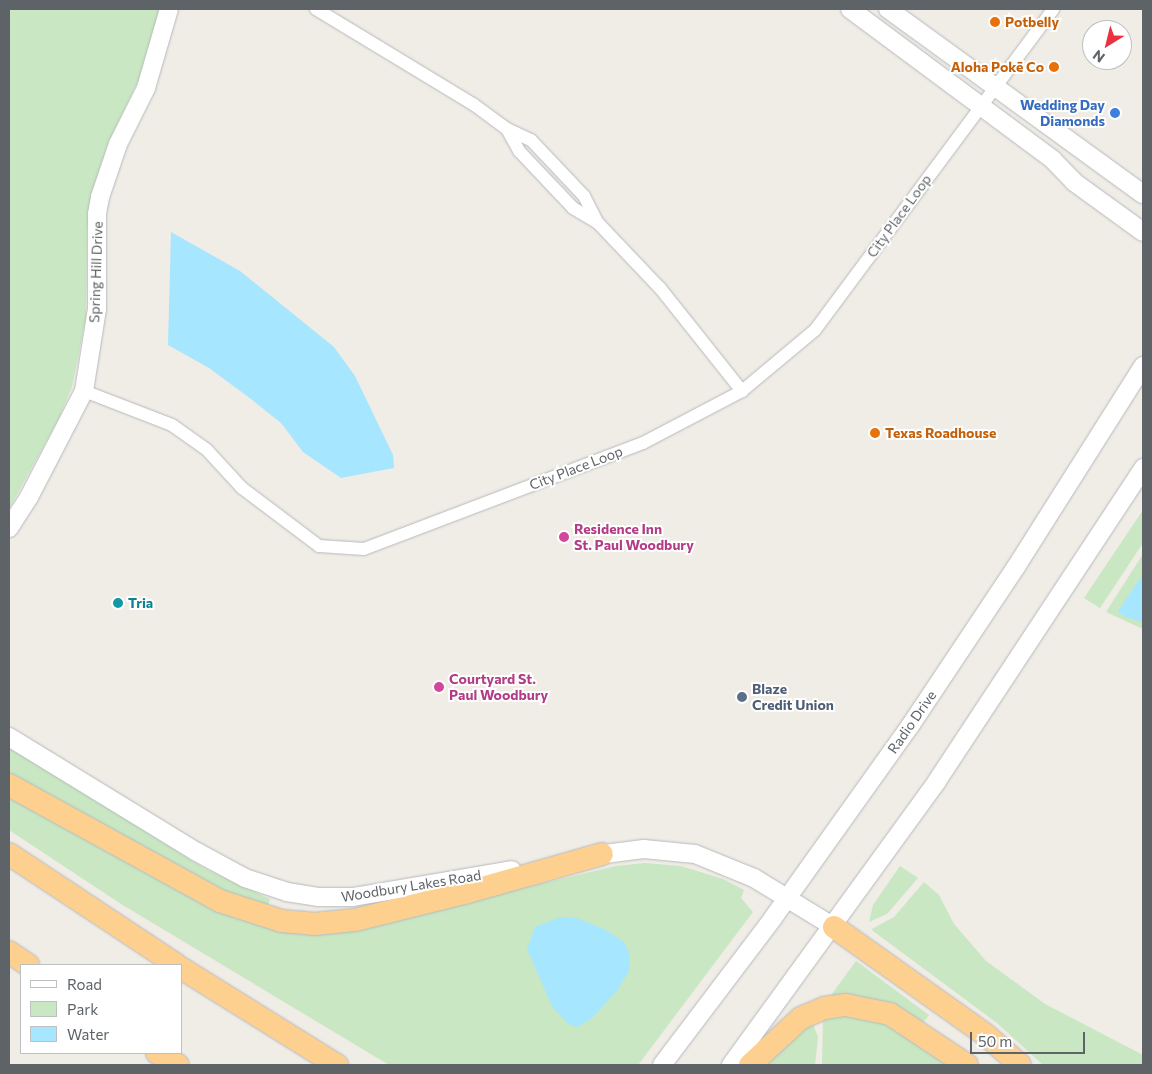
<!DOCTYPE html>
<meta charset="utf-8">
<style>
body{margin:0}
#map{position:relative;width:1152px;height:1074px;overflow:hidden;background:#f0ece6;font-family:Commissioner,sans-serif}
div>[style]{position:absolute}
.green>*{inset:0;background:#c8e7c2}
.water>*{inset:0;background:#a6e6ff}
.roads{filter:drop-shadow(0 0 1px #b6b9bc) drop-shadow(0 0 1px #b6b9bc)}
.street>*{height:12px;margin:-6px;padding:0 6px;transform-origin:6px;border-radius:6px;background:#fff}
.secondary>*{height:18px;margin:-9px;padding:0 9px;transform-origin:9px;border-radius:9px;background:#fff}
.highway>*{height:22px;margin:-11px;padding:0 11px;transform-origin:11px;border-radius:11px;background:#fed08f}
.dots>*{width:14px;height:14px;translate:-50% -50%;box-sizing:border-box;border:2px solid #fff;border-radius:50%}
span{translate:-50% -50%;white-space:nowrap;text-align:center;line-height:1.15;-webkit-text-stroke:4px #fff;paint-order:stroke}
.food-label{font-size:14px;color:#c56008;font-weight:700}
.left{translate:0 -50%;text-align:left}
.right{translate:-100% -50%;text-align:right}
.shop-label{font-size:14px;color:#366cbe;font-weight:700}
.street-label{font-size:14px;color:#5d6366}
.hotel-label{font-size:14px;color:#b23c85;font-weight:700}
.culture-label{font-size:14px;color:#0d838f;font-weight:700}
.service-label{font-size:14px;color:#4e5e75;font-weight:700}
.frame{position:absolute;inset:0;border:10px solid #5d6366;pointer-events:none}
.legend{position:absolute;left:20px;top:964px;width:162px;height:90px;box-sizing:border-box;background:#fff;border:1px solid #bec1c2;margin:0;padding:6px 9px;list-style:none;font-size:15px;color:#5d6366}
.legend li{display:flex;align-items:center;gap:10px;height:25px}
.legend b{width:25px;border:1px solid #bec1c2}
.north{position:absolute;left:1082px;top:20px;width:50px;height:50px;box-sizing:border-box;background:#fff;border:1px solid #bec1c2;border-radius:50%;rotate:216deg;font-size:14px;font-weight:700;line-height:20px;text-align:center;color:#5d6366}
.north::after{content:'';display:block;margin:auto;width:18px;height:22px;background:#eb313f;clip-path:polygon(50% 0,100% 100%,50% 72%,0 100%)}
.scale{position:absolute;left:970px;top:1032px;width:115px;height:22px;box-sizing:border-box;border:2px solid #5d6366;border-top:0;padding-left:6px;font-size:15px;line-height:18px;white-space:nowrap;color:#5d6366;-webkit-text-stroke:4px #fff;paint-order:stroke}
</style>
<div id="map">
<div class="green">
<i style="clip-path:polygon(9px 9px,160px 9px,140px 77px,108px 143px,92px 192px,87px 231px,86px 318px,72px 387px,59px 418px,9px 509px)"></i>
<i style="clip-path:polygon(1143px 510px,1143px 543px,1100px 608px,1084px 598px)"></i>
<i style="clip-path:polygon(1143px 554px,1143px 629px,1106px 612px)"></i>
<i style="clip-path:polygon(9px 747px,206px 869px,270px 899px,267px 910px,245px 902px,173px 864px,9px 773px)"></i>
<i style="clip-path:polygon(9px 794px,257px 925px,518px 889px,616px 866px,645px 863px,681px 866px,723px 879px,744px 890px,741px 898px,753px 912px,638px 1065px,389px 1065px,121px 904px,9px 830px)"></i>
<i style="clip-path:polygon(900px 866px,918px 878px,887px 914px,869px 922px,873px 905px)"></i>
<i style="clip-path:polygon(924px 882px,939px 895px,954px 924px,986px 961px,1045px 1004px,1143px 1055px,1143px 1065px,1043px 1065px,997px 1023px,873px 931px,872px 929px,894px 917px)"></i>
<i style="clip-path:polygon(856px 961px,929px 1015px,922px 1024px,875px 1000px,829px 998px)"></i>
<i style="clip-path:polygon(840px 1015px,875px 1020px,888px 1025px,951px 1065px,822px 1065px,823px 1018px)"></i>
<i style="clip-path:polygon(812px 1022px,818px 1037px,815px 1065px,763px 1065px)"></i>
</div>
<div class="water">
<i style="clip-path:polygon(171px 232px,240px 271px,334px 347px,355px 376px,393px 455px,394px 468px,341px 478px,303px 452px,281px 423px,251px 399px,209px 368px,168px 345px)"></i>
<i style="clip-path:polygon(1143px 574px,1143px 622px,1125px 617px,1118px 611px)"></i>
<i style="clip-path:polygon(560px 917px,576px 918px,604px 929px,624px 942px,630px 955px,629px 971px,617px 991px,591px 1019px,577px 1027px,568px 1024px,552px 1006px,527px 949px,535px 927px)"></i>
</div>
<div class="roads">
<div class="street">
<i style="left:316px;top:9px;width:184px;rotate:31.2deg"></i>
<i style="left:473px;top:104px;width:42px;rotate:36.3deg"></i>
<i style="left:507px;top:129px;width:26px;rotate:25deg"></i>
<i style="left:531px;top:140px;width:77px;rotate:46.6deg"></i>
<i style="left:584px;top:196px;width:30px;rotate:63deg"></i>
<i style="left:507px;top:129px;width:26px;rotate:61deg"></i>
<i style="left:520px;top:152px;width:77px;rotate:46.6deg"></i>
<i style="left:573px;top:208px;width:29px;rotate:31deg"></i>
<i style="left:598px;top:223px;width:90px;rotate:46.4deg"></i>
<i style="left:660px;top:288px;width:132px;rotate:51.5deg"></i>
<i style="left:84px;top:391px;width:94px;rotate:21.1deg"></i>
<i style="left:172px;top:425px;width:43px;rotate:35.5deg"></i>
<i style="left:207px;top:450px;width:52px;rotate:47.4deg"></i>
<i style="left:242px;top:488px;width:96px;rotate:37deg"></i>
<i style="left:319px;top:546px;width:45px;rotate:3.8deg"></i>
<i style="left:364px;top:549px;width:298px;rotate:-20.8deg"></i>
<i style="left:643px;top:443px;width:112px;rotate:-27.7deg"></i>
<i style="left:742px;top:391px;width:95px;rotate:-39.9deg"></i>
<i style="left:815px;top:330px;width:400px;rotate:-53.4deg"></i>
</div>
<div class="secondary">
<i style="left:850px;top:9px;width:253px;rotate:36.6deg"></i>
<i style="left:1053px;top:160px;width:30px;rotate:46deg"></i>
<i style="left:1074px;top:182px;width:85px;rotate:35.9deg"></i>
<i style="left:888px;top:9px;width:315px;rotate:36deg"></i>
<i style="left:9px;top:528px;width:37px;rotate:-57deg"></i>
<i style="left:29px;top:497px;width:119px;rotate:-62.6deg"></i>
<i style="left:84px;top:391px;width:83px;rotate:-81deg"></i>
<i style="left:97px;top:309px;width:95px;rotate:-90deg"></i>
<i style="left:97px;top:214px;width:17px;rotate:-80deg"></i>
<i style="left:100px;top:197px;width:56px;rotate:-71.2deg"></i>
<i style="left:118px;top:144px;width:63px;rotate:-63.4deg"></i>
<i style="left:146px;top:88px;width:82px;rotate:-73.8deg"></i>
<i style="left:9px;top:737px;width:220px;rotate:31.5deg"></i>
<i style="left:197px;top:852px;width:55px;rotate:28.4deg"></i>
<i style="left:245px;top:878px;width:44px;rotate:18.4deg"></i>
<i style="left:287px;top:892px;width:31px;rotate:9deg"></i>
<i style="left:318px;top:897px;width:35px"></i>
<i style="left:353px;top:897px;width:161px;rotate:-9.6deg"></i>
<i style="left:589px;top:856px;width:55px;rotate:-7.3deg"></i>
<i style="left:644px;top:849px;width:51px;rotate:5.6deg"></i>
<i style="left:695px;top:854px;width:64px;rotate:22.1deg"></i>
<i style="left:754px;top:878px;width:94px;rotate:31.5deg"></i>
<i style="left:662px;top:1065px;width:184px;rotate:-52.9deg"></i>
<i style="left:773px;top:918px;width:236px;rotate:-54.5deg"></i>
<i style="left:910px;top:726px;width:191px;rotate:-56.3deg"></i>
<i style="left:1016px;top:567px;width:238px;rotate:-57.7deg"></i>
<i style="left:731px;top:1065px;width:351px;rotate:-54deg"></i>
<i style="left:937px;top:781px;width:375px;rotate:-56.6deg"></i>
</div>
<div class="highway">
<i style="left:9px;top:785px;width:241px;rotate:28.8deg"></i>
<i style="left:220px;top:901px;width:65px;rotate:17.9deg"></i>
<i style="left:282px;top:921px;width:32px;rotate:5deg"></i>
<i style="left:314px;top:924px;width:41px;rotate:-5.6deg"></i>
<i style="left:355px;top:920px;width:116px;rotate:-13.9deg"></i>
<i style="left:468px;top:892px;width:139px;rotate:-15.8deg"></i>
<i style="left:9px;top:854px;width:201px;rotate:33.5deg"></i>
<i style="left:834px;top:927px;width:186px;rotate:35.4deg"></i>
<i style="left:986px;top:1035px;width:45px;rotate:41.4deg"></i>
<i style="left:9px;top:952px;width:23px;rotate:34deg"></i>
<i style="left:181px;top:968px;width:184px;rotate:31.9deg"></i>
<i style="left:157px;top:1053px;width:24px;rotate:30deg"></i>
<i style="left:750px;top:1065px;width:69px;rotate:-42.7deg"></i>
<i style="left:801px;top:1018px;width:25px;rotate:-23deg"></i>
<i style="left:824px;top:1008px;width:22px;rotate:-8deg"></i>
<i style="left:846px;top:1005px;width:45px;rotate:11.6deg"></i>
<i style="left:890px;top:1014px;width:92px;rotate:33.5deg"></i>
</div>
</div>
<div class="dots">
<i style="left:995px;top:22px;background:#e8710a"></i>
<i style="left:1054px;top:67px;background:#e8710a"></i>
<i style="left:1115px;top:113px;background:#3f7fe0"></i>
<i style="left:875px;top:433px;background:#e8710a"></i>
<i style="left:564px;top:537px;background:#d1479c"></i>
<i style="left:118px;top:603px;background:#0f9aa8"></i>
<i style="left:439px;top:687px;background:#d1479c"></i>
<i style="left:742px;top:697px;background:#5c6f8a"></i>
</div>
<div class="food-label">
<span class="left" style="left:1005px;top:22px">Potbelly</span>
<span class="right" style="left:1044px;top:67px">Aloha Pokē Co</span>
<span class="left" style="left:885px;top:433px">Texas Roadhouse</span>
</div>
<div class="shop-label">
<span class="right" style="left:1105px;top:113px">Wedding Day<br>Diamonds</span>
</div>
<div class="street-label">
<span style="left:899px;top:216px;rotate:-54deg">City Place Loop</span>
<span style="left:96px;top:272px;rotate:-88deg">Spring Hill Drive</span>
<span style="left:576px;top:468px;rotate:-21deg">City Place Loop</span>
<span style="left:912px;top:722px;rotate:-55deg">Radio Drive</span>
<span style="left:411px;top:886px;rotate:-9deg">Woodbury Lakes Road</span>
</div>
<div class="hotel-label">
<span class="left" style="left:574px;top:537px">Residence Inn<br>St. Paul Woodbury</span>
<span class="left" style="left:449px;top:687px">Courtyard St.<br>Paul Woodbury</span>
</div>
<div class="culture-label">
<span class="left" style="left:128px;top:603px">Tria</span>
</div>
<div class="service-label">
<span class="left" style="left:752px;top:697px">Blaze<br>Credit Union</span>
</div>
<div class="frame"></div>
<ul class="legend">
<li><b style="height:6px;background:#fff"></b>Road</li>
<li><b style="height:14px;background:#c8e7c2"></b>Park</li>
<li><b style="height:14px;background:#a6e6ff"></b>Water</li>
</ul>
<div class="north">N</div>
<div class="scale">50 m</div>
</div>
